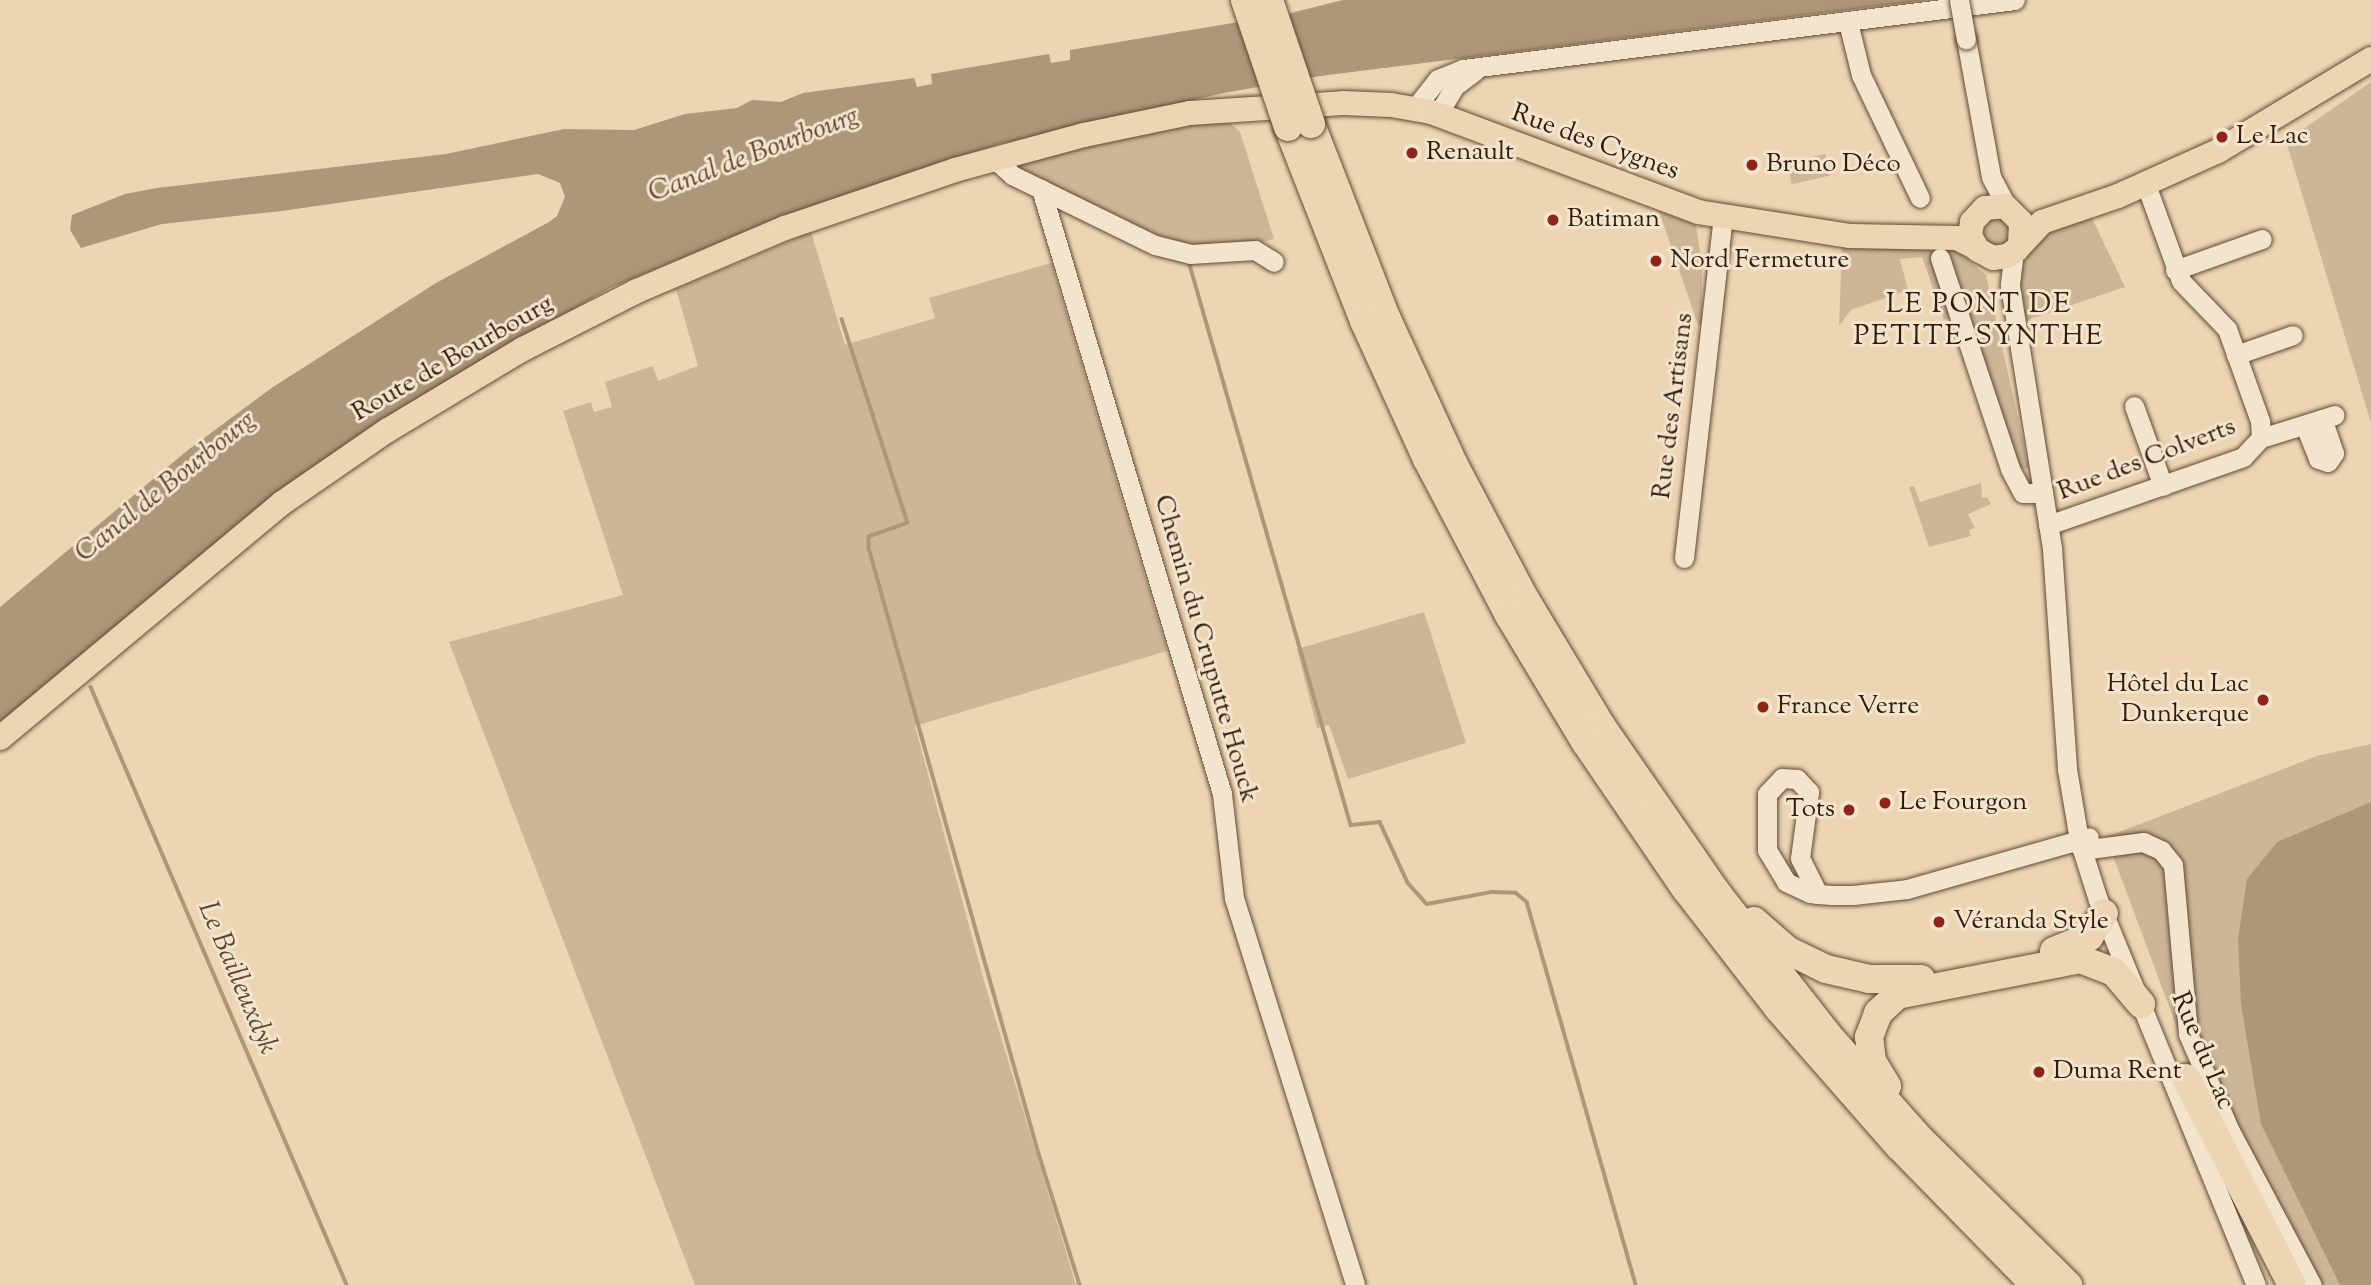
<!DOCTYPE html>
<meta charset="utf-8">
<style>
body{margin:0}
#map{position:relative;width:2371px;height:1285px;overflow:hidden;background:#edd5b3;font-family:"Sorts Mill Goudy",serif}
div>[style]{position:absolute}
.green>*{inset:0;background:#cdb697;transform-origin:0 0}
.round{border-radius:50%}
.water>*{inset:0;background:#ae967a}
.stream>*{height:3.5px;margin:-1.75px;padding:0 1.75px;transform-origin:1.75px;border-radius:1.75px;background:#ae967a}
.roads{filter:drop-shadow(0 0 2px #624a36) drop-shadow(0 0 2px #624a36)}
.minor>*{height:19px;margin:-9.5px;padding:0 9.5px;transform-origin:9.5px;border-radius:9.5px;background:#f3e4ce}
.major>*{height:24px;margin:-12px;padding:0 12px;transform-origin:12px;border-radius:12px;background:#edd5b3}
.highway>*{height:28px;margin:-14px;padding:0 14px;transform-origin:14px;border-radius:14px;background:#edd5b3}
.bridges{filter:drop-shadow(0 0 2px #624a36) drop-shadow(0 0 2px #624a36)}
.minor-bridge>*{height:19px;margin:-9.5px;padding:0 9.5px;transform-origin:9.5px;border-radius:9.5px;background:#f3e4ce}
.highway-bridge>*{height:28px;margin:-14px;padding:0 14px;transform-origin:14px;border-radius:14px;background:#edd5b3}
.dots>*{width:19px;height:19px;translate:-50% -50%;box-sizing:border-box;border:4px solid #f3e4ce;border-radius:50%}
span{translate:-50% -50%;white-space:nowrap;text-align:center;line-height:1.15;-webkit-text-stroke:6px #f3e4ce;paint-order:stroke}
.poi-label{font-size:26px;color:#331c0c}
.left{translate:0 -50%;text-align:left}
.right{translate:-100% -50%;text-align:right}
.street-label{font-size:26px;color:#331c0c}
.water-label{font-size:28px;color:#5e4732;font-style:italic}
.neighbourhood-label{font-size:28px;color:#331c0c;letter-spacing:2px}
</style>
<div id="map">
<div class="green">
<i style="clip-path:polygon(2371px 82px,2371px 423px,2286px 141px)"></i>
<i style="clip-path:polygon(1224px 117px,1240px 132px,1274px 239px,1247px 246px,1171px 248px,1016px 167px,1036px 157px)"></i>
<i style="left:1825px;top:154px;width:22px;height:39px;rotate:77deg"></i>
<i style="clip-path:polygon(1659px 211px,1696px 225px,1702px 266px,1702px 325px,1698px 325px)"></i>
<i style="clip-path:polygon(2090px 214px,2125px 287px,2025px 321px,2017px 281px,2020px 266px,2050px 226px)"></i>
<i class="round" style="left:1984px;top:219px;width:26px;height:26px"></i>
<i style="clip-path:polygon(811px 232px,845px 345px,935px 318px,929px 298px,1051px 263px,1167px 651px,915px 726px,984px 981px,1076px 1285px,695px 1285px,449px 642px,623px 595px,563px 411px,591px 402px,594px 412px,612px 407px,605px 382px,653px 366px,658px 381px,698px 366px,676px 289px)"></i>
<i style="clip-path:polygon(1842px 244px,1930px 247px,1952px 318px,1944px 320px,1922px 257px,1900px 259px,1908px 290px,1851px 310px,1839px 326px)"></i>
<i style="clip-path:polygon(1941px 247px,1958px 251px,1986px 275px,2029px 468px,2020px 469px)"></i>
<i style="clip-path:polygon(1981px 483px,1982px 498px,1987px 497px,1991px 504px,1968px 514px,1975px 528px,1969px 530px,1971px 536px,1929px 547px,1909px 487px,1914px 486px,1920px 502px)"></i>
<i style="clip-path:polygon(1424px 612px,1466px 743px,1348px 779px,1329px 725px,1317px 728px,1297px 649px)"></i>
<i style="clip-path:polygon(2371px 744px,2371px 1285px,2308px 1285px,2192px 1068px,2106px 837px,2317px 756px)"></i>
</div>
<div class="water">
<i style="clip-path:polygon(1343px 0,1926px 0,1320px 76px,1224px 93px,999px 144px,788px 214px,610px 288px,403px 407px,241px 522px,0 723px,0 607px,188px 450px,273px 387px,436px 283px,549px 222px,557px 216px,565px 197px,560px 183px,538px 174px,282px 211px,162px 224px,81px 248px,70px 230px,72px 215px,125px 194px,157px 188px,446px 154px,564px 129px,634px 130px,685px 114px,737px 108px,752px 100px,781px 102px,803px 93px,914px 78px,917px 87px,932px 84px,931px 74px,1049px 54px,1051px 63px,1070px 60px,1070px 50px,1287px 14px)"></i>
<i style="clip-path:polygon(2371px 802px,2371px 1285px,2340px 1285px,2261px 1124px,2241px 1004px,2238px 939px,2247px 879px,2277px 842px)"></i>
</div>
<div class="stream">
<i style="left:1190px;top:265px;width:583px;rotate:73.96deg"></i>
<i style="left:1351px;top:825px;width:29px;rotate:-6deg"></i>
<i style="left:1380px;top:822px;width:67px;rotate:65.3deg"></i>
<i style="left:1408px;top:883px;width:28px;rotate:48deg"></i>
<i style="left:1427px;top:904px;width:66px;rotate:-10.5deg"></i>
<i style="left:1492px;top:892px;width:24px;rotate:2deg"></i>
<i style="left:1516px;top:893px;width:14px;rotate:39deg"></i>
<i style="left:1527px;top:902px;width:398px;rotate:74.1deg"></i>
<i style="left:842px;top:319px;width:214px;rotate:72.1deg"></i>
<i style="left:908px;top:523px;width:41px;rotate:160.3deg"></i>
<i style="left:869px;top:537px;width:11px;rotate:90deg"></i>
<i style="left:869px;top:548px;width:629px;rotate:74.33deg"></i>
<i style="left:1039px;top:1154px;width:137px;rotate:72.6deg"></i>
<i style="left:91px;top:687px;width:650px;rotate:66.82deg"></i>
</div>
<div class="roads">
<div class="minor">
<i style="left:1848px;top:22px;width:55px;rotate:76.2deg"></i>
<i style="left:1861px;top:75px;width:136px;rotate:64.4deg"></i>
<i style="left:1966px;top:39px;width:140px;rotate:79.7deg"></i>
<i style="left:1991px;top:177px;width:34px;rotate:62deg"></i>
<i style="left:1415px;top:108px;width:37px;rotate:-52deg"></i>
<i style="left:1438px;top:79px;width:27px;rotate:-22deg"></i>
<i style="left:1463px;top:69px;width:556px;rotate:-7.13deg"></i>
<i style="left:1438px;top:114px;width:33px;rotate:-59deg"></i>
<i style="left:1455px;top:86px;width:25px;rotate:-37deg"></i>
<i style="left:995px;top:159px;width:23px;rotate:43deg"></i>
<i style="left:1012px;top:175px;width:159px;rotate:26.1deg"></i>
<i style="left:1155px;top:245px;width:36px;rotate:14deg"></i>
<i style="left:1190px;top:254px;width:65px;rotate:-3.5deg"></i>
<i style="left:1255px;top:250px;width:22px;rotate:32deg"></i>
<i style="left:1041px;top:189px;width:631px;rotate:73.34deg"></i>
<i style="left:1222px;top:794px;width:105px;rotate:83.4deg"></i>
<i style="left:1234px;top:898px;width:405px;rotate:72.6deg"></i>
<i style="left:2014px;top:251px;width:35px;rotate:97deg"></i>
<i style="left:2010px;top:286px;width:265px;rotate:80.9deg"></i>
<i style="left:2052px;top:548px;width:222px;rotate:86.1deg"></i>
<i style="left:2067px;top:769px;width:72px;rotate:80.4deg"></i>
<i style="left:2079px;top:840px;width:63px;rotate:72.4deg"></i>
<i style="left:2098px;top:900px;width:416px;rotate:67.7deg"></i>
<i style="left:1940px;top:258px;width:222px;rotate:71.6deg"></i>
<i style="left:2010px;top:469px;width:27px;rotate:62deg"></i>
<i style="left:2023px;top:493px;width:20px"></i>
<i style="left:2175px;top:270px;width:92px;rotate:-19.6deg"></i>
<i style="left:2236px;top:355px;width:60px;rotate:-19.3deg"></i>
<i style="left:2134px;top:406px;width:85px;rotate:70.1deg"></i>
<i style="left:2305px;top:426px;width:35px;rotate:68deg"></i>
<i style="left:2318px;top:459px;width:10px;rotate:17deg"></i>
<i style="left:2328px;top:462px;width:11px;rotate:-56deg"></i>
<i style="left:2334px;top:453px;width:36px;rotate:-109deg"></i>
<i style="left:2261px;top:438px;width:77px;rotate:-17.3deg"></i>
<i style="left:2048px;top:525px;width:207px;rotate:-19.2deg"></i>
<i style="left:2243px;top:457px;width:26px;rotate:-47deg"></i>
<i style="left:2261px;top:438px;width:17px;rotate:-93deg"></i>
<i style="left:2260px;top:421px;width:98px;rotate:-109.7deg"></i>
<i style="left:2227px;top:329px;width:66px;rotate:-133.8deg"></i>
<i style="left:2181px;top:281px;width:105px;rotate:-110deg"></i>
<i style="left:1684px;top:558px;width:343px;rotate:-83.5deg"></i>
<i style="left:2082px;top:850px;width:62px;rotate:-7.5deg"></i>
<i style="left:2143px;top:842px;width:20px;rotate:24deg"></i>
<i style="left:2161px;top:850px;width:19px;rotate:51deg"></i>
<i style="left:2173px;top:865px;width:170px;rotate:84.9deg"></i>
<i style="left:2188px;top:1034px;width:106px;rotate:66.6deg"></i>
<i style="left:2230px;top:1131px;width:174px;rotate:62deg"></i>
<i style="left:1818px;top:894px;width:40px;rotate:-116.6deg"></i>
<i style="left:1800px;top:858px;width:67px;rotate:-82.2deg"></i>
<i style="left:1809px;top:792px;width:18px;rotate:-133deg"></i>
<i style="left:1797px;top:779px;width:15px;rotate:-176deg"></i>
<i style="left:1782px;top:778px;width:22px;rotate:133deg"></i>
<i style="left:1767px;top:794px;width:56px;rotate:90deg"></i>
<i style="left:1767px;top:850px;width:37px;rotate:59deg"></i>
<i style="left:1786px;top:882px;width:26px;rotate:25deg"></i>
<i style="left:1810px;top:893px;width:8px;rotate:7deg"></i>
<i style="left:1818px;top:894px;width:14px;rotate:4deg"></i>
<i style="left:1832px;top:895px;width:21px"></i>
<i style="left:1853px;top:895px;width:54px;rotate:-6.3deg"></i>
<i style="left:1907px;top:889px;width:189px;rotate:-15.9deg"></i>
</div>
<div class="major">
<i style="left:2020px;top:243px;width:21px;rotate:-87deg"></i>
<i style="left:2021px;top:222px;width:23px;rotate:-135deg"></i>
<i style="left:2005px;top:206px;width:20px;rotate:174deg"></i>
<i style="left:1985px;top:208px;width:19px;rotate:133deg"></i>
<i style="left:1972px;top:222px;width:14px;rotate:98deg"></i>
<i style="left:1970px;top:236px;width:16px;rotate:60deg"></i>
<i style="left:1978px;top:250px;width:17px;rotate:28deg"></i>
<i style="left:1993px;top:258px;width:14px;rotate:-8deg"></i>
<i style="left:2007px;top:256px;width:11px;rotate:-34deg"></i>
<i style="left:2016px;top:250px;width:38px;rotate:-47deg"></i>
<i style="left:2042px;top:222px;width:80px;rotate:-18.9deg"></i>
<i style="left:2118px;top:196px;width:110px;rotate:-24.2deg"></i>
<i style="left:2218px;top:151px;width:179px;rotate:-31deg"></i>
<i style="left:0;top:738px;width:367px;rotate:-39.8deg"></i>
<i style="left:282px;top:503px;width:129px;rotate:-34.6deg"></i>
<i style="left:388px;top:430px;width:157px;rotate:-31deg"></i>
<i style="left:523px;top:349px;width:128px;rotate:-27deg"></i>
<i style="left:637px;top:291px;width:161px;rotate:-23.1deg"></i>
<i style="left:785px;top:228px;width:180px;rotate:-18.8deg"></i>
<i style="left:955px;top:170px;width:134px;rotate:-15.2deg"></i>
<i style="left:1084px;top:135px;width:108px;rotate:-11.7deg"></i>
<i style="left:1190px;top:113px;width:153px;rotate:-3.7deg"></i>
<i style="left:1343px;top:103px;width:48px;rotate:2.4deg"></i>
<i style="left:1391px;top:105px;width:41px;rotate:9.9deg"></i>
<i style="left:1431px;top:112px;width:285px;rotate:20.5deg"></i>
<i style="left:1698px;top:212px;width:154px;rotate:9deg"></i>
<i style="left:1850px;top:236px;width:107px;rotate:1.1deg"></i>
<i style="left:1957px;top:238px;width:20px;rotate:27deg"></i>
</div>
<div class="highway">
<i style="left:1311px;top:124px;width:207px;rotate:68.8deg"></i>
<i style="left:1386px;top:317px;width:163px;rotate:65.3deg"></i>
<i style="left:1454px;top:465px;width:152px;rotate:62.1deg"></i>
<i style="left:1525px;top:599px;width:149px;rotate:59deg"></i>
<i style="left:1602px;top:727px;width:202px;rotate:55.3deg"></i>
<i style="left:1717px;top:893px;width:179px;rotate:52deg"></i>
<i style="left:1827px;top:1034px;width:137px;rotate:48.5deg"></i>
<i style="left:1918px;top:1137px;width:211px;rotate:44.6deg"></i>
<i style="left:1288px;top:127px;width:208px;rotate:68.6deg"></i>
<i style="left:1364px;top:321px;width:152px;rotate:65.5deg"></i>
<i style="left:1427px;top:459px;width:176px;rotate:62.3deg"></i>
<i style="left:1509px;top:615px;width:149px;rotate:59deg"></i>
<i style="left:1586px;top:743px;width:176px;rotate:55.7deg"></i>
<i style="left:1685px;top:888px;width:152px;rotate:52.2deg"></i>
<i style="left:1778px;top:1008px;width:184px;rotate:48.8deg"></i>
<i style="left:1899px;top:1146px;width:194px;rotate:45.6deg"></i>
<i style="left:1754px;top:921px;width:44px;rotate:41.3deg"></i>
<i style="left:1787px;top:950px;width:43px;rotate:26deg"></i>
<i style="left:1826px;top:969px;width:44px;rotate:13.1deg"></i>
<i style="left:1869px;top:979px;width:52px"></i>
<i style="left:2054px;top:951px;width:38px;rotate:-22deg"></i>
<i style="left:2089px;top:937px;width:28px;rotate:-58deg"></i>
<i style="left:2186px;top:1078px;width:233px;rotate:62.9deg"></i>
<i style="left:1887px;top:1086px;width:29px;rotate:-121deg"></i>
<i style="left:1872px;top:1061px;width:24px;rotate:-97deg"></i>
<i style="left:1869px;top:1037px;width:26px;rotate:-69deg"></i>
<i style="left:1878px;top:1013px;width:26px;rotate:-43deg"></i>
<i style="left:1897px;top:995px;width:187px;rotate:-11.1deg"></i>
<i style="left:2080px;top:959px;width:36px;rotate:21deg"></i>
<i style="left:2114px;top:972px;width:42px;rotate:49.8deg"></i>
</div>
</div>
<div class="bridges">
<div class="minor-bridge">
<i style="left:1959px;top:0;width:40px;rotate:80deg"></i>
</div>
<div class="highway-bridge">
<i style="left:1245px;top:0;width:134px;rotate:71.3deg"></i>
<i style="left:1269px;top:0;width:131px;rotate:71.3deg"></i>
</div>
</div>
<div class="dots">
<i style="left:2222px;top:137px;background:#8f2418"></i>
<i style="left:1412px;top:153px;background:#8f2418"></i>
<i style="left:1752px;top:165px;background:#8f2418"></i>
<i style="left:1553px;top:220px;background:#8f2418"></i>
<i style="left:1656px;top:261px;background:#8f2418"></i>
<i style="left:2263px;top:700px;background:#8f2418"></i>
<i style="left:1763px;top:707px;background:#8f2418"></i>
<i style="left:1885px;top:803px;background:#8f2418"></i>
<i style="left:1849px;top:810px;background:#8f2418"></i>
<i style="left:1939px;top:922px;background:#8f2418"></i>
<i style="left:2039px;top:1072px;background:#8f2418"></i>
</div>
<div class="poi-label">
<span class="left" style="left:2236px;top:137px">Le Lac</span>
<span class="left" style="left:1426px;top:153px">Renault</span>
<span class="left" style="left:1766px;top:165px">Bruno Déco</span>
<span class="left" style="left:1567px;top:220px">Batiman</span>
<span class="left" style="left:1670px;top:261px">Nord Fermeture</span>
<span class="right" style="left:2249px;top:700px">Hôtel du Lac<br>Dunkerque</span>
<span class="left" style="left:1777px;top:707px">France Verre</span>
<span class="left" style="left:1899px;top:803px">Le Fourgon</span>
<span class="right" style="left:1835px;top:810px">Tots</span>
<span class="left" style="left:1953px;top:922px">Véranda Style</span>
<span class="left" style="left:2053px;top:1072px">Duma Rent</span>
</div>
<div class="street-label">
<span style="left:1595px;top:143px;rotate:20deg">Rue des Cygnes</span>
<span style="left:453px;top:359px;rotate:-30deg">Route de Bourbourg</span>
<span style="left:1674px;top:406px;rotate:-83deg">Rue des Artisans</span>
<span style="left:2147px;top:460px;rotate:-21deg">Rue des Colverts</span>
<span style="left:1205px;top:649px;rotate:74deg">Chemin du Cruputte Houck</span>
<span style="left:2202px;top:1051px;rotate:67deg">Rue du Lac</span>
</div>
<div class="water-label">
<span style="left:754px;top:155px;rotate:-21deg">Canal de Bourbourg</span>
<span style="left:166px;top:487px;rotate:-39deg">Canal de Bourbourg</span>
<span style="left:237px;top:978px;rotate:67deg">Le Bailleuxdyk</span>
</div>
<div class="neighbourhood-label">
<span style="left:1979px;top:321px">LE PONT DE<br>PETITE-SYNTHE</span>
</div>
</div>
